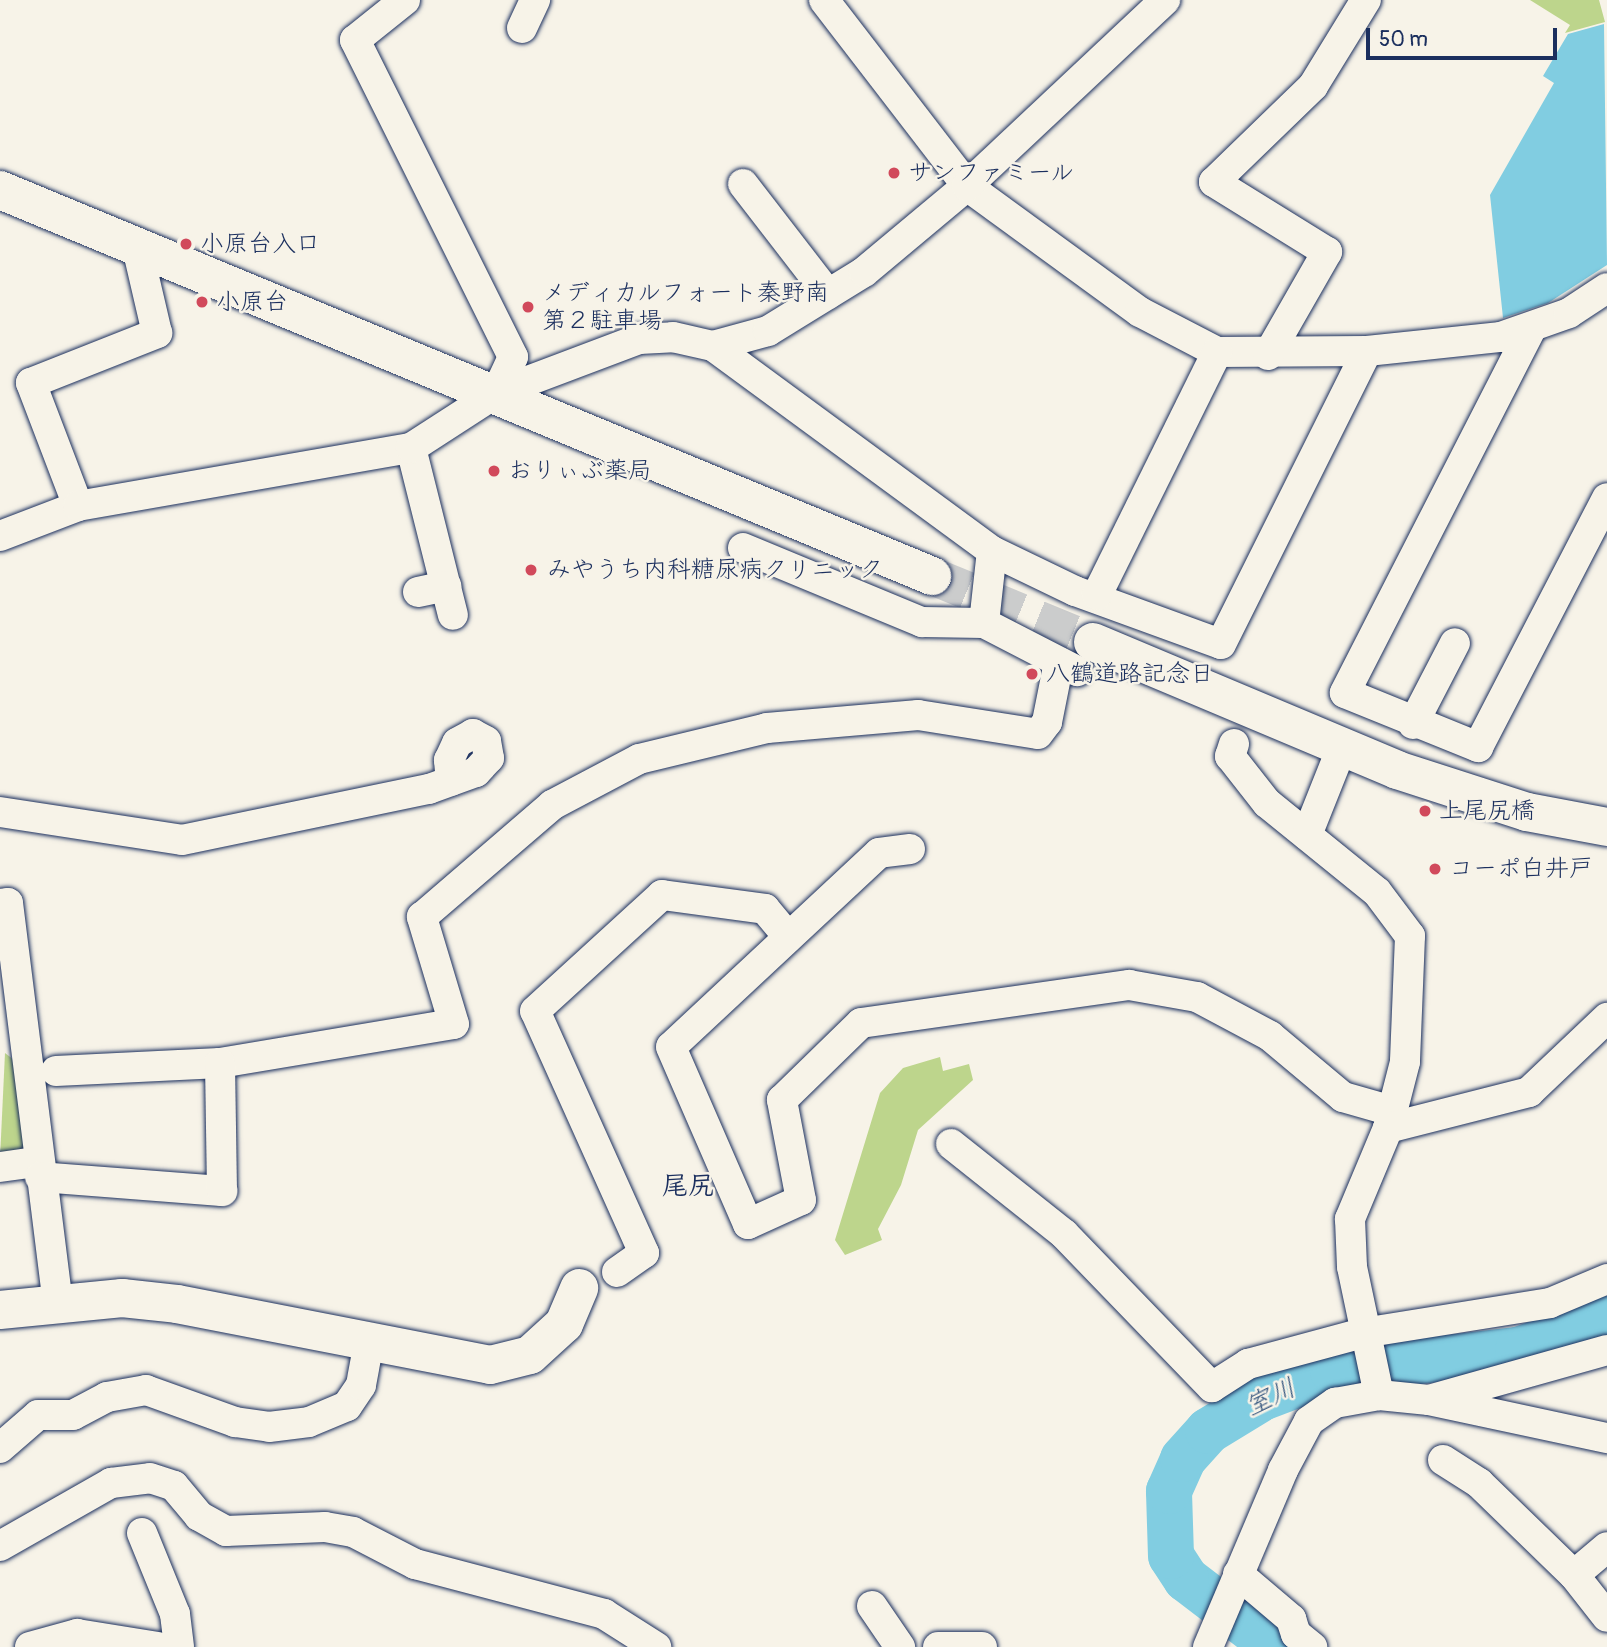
<!DOCTYPE html>
<meta charset="utf-8">
<style>
body{margin:0}
#map{position:relative;width:1607px;height:1647px;overflow:hidden;background:#f7f3e8;font-family:Pangolin,"Klee One",sans-serif}
div>[style]{position:absolute}
.green>*{inset:0;background:#bdd58c}
.water>*{inset:0;background:#81cde1}
.river>*{height:46px;margin:-23px;padding:0 23px;transform-origin:23px;border-radius:23px;background:#81cde1}
.secondary-tunnel>*{height:38px;margin-top:-19px;transform-origin:0;background:repeating-linear-gradient(90deg,#cbcccc 0 38px,transparent 0 57px)}
.roads{filter:drop-shadow(0 0 2px #1b2f5e) drop-shadow(0 0 2px #1b2f5e)}
.street>*{height:30px;margin:-15px;padding:0 15px;transform-origin:15px;border-radius:15px;background:#f7f3e8}
.secondary>*{height:38px;margin:-19px;padding:0 19px;transform-origin:19px;border-radius:19px;background:#f7f3e8}
.dots>*{width:19px;height:19px;translate:-50% -50%;box-sizing:border-box;border:4px solid #f7f3e8;border-radius:50%}
span{translate:-50% -50%;white-space:nowrap;text-align:center;line-height:1.15;-webkit-text-stroke:5px #f7f3e8;paint-order:stroke}
.poi-label{font-size:24px;color:#1b2f5e}
.left{translate:0 -50%;text-align:left}
.neighbourhood-label{font-size:26px;color:#1b2f5e;font-weight:700}
.water-label{font-size:26px;color:#34567f;font-style:italic}
.scale{position:absolute;left:1366px;top:28px;width:191px;height:32px;box-sizing:border-box;border:4px solid #1b2f5e;border-top:0;padding-left:9px;font-size:21px;line-height:24px;white-space:nowrap;color:#1b2f5e;-webkit-text-stroke:5px #f7f3e8;paint-order:stroke}
</style>
<div id="map">
<div class="green">
<i style="clip-path:polygon(1530px 0,1599px 0,1605px 22px,1565px 33px,1570px 25px)"></i>
<i style="clip-path:polygon(5px 1053px,14px 1060px,24px 1146px,18px 1156px,0 1158px)"></i>
<i style="clip-path:polygon(940px 1057px,943px 1071px,969px 1064px,973px 1080px,918px 1130px,901px 1185px,878px 1229px,882px 1240px,845px 1255px,835px 1240px,880px 1093px,903px 1068px)"></i>
</div>
<div class="water">
<i style="clip-path:polygon(1604px 24px,1607px 265px,1548px 303px,1503px 318px,1490px 195px,1554px 83px,1543px 76px,1568px 34px)"></i>
</div>
<div class="river">
<i style="left:1275px;top:1647px;width:112px;rotate:-142.6deg"></i>
<i style="left:1186px;top:1579px;width:27px;rotate:-123deg"></i>
<i style="left:1171px;top:1556px;width:65px;rotate:-91.8deg"></i>
<i style="left:1169px;top:1491px;width:35px;rotate:-66deg"></i>
<i style="left:1183px;top:1459px;width:38px;rotate:-48deg"></i>
<i style="left:1208px;top:1431px;width:63px;rotate:-31.4deg"></i>
<i style="left:1262px;top:1398px;width:76px;rotate:-20.8deg"></i>
<i style="left:1333px;top:1371px;width:186px;rotate:-6.5deg"></i>
<i style="left:1518px;top:1350px;width:94px;rotate:-19.2deg"></i>
</div>
<div class="secondary-tunnel">
<i style="left:932px;top:576px;width:174px;rotate:22.3deg"></i>
</div>
<div class="roads">
<div class="street">
<i style="left:405px;top:0;width:64px;rotate:141.3deg"></i>
<i style="left:355px;top:40px;width:354px;rotate:63.5deg"></i>
<i style="left:513px;top:357px;width:40px;rotate:115deg"></i>
<i style="left:824px;top:0;width:235px;rotate:52.4deg"></i>
<i style="left:967px;top:186px;width:214px;rotate:36.1deg"></i>
<i style="left:1140px;top:312px;width:87px;rotate:27.5deg"></i>
<i style="left:1217px;top:352px;width:150px;rotate:-0.4deg"></i>
<i style="left:1367px;top:351px;width:135px;rotate:-6deg"></i>
<i style="left:1501px;top:337px;width:72px;rotate:-19.4deg"></i>
<i style="left:1569px;top:313px;width:45px;rotate:-33.3deg"></i>
<i style="left:522px;top:28px;width:31px;rotate:-65deg"></i>
<i style="left:743px;top:184px;width:139px;rotate:52.3deg"></i>
<i style="left:1532px;top:327px;width:411px;rotate:117.1deg"></i>
<i style="left:1345px;top:693px;width:144px;rotate:22.1deg"></i>
<i style="left:1478px;top:747px;width:280px;rotate:-62.6deg"></i>
<i style="left:713px;top:346px;width:346px;rotate:36.3deg"></i>
<i style="left:992px;top:551px;width:92px;rotate:25.7deg"></i>
<i style="left:1075px;top:591px;width:155px;rotate:20deg"></i>
<i style="left:1221px;top:644px;width:327px;rotate:-63.5deg"></i>
<i style="left:1268px;top:355px;width:119px;rotate:-60.2deg"></i>
<i style="left:1327px;top:252px;width:133px;rotate:-148.2deg"></i>
<i style="left:1214px;top:182px;width:138px;rotate:-44.1deg"></i>
<i style="left:1313px;top:86px;width:101px;rotate:-58.4deg"></i>
<i style="left:411px;top:448px;width:172px;rotate:75.9deg"></i>
<i style="left:78px;top:506px;width:132px;rotate:-110.9deg"></i>
<i style="left:31px;top:383px;width:136px;rotate:-21.6deg"></i>
<i style="left:157px;top:333px;width:88px;rotate:-103.1deg"></i>
<i style="left:0;top:536px;width:84px;rotate:-21deg"></i>
<i style="left:78px;top:506px;width:338px;rotate:-9.9deg"></i>
<i style="left:411px;top:448px;width:101px;rotate:-32.9deg"></i>
<i style="left:496px;top:393px;width:153px;rotate:-20.7deg"></i>
<i style="left:639px;top:339px;width:34px;rotate:-3deg"></i>
<i style="left:673px;top:337px;width:41px;rotate:12.7deg"></i>
<i style="left:713px;top:346px;width:57px;rotate:-15.3deg"></i>
<i style="left:768px;top:331px;width:113px;rotate:-31.6deg"></i>
<i style="left:864px;top:272px;width:134px;rotate:-39.9deg"></i>
<i style="left:967px;top:186px;width:272px;rotate:-43.2deg"></i>
<i style="left:743px;top:548px;width:194px;rotate:22.5deg"></i>
<i style="left:922px;top:622px;width:62px;rotate:0.9deg"></i>
<i style="left:984px;top:623px;width:105px;rotate:27.3deg"></i>
<i style="left:418px;top:592px;width:29px;rotate:-12deg"></i>
<i style="left:1097px;top:595px;width:271px;rotate:-63.7deg"></i>
<i style="left:984px;top:623px;width:72px;rotate:-83.7deg"></i>
<i style="left:1413px;top:724px;width:91px;rotate:-62.6deg"></i>
<i style="left:1234px;top:744px;width:13px;rotate:108deg"></i>
<i style="left:1230px;top:756px;width:60px;rotate:51.8deg"></i>
<i style="left:1267px;top:803px;width:141px;rotate:39deg"></i>
<i style="left:1377px;top:892px;width:55px;rotate:53.1deg"></i>
<i style="left:1410px;top:936px;width:126px;rotate:92.3deg"></i>
<i style="left:1405px;top:1062px;width:68px;rotate:104.4deg"></i>
<i style="left:1388px;top:1128px;width:99px;rotate:112.7deg"></i>
<i style="left:1350px;top:1219px;width:48px;rotate:87.6deg"></i>
<i style="left:1352px;top:1267px;width:131px;rotate:78.1deg"></i>
<i style="left:0;top:812px;width:184px;rotate:8.7deg"></i>
<i style="left:182px;top:840px;width:252px;rotate:-11.7deg"></i>
<i style="left:429px;top:789px;width:50px;rotate:-19.9deg"></i>
<i style="left:476px;top:772px;width:19px;rotate:-47deg"></i>
<i style="left:489px;top:758px;width:17px;rotate:-100deg"></i>
<i style="left:486px;top:741px;width:15px;rotate:-152deg"></i>
<i style="left:473px;top:734px;width:18px;rotate:151deg"></i>
<i style="left:457px;top:743px;width:19px;rotate:115deg"></i>
<i style="left:449px;top:760px;width:21px;rotate:85deg"></i>
<i style="left:1307px;top:835px;width:95px;rotate:-68.3deg"></i>
<i style="left:910px;top:849px;width:31px;rotate:173deg"></i>
<i style="left:879px;top:853px;width:284px;rotate:137deg"></i>
<i style="left:671px;top:1047px;width:193px;rotate:66.5deg"></i>
<i style="left:748px;top:1224px;width:58px;rotate:-24.4deg"></i>
<i style="left:801px;top:1200px;width:102px;rotate:-100.8deg"></i>
<i style="left:782px;top:1100px;width:110px;rotate:-44.3deg"></i>
<i style="left:861px;top:1023px;width:271px;rotate:-8.1deg"></i>
<i style="left:1129px;top:985px;width:69px;rotate:10deg"></i>
<i style="left:1197px;top:997px;width:83px;rotate:28.1deg"></i>
<i style="left:1270px;top:1036px;width:95px;rotate:39.9deg"></i>
<i style="left:1343px;top:1097px;width:51px;rotate:15.9deg"></i>
<i style="left:0;top:904px;width:8px;rotate:-7deg"></i>
<i style="left:8px;top:903px;width:404px;rotate:82.9deg"></i>
<i style="left:56px;top:1071px;width:164px;rotate:-2.8deg"></i>
<i style="left:220px;top:1063px;width:237px;rotate:-9.5deg"></i>
<i style="left:454px;top:1024px;width:112px;rotate:-106.7deg"></i>
<i style="left:422px;top:917px;width:172px;rotate:-40.7deg"></i>
<i style="left:552px;top:805px;width:98px;rotate:-27.9deg"></i>
<i style="left:639px;top:759px;width:132px;rotate:-13.6deg"></i>
<i style="left:767px;top:728px;width:152px;rotate:-4.9deg"></i>
<i style="left:918px;top:715px;width:121px;rotate:9deg"></i>
<i style="left:1038px;top:734px;width:15px;rotate:-53deg"></i>
<i style="left:1047px;top:722px;width:61px;rotate:-78.7deg"></i>
<i style="left:1388px;top:1128px;width:146px;rotate:-14.3deg"></i>
<i style="left:1529px;top:1092px;width:108px;rotate:-43.5deg"></i>
<i style="left:951px;top:1144px;width:144px;rotate:38.5deg"></i>
<i style="left:1064px;top:1234px;width:213px;rotate:46deg"></i>
<i style="left:1212px;top:1387px;width:43px;rotate:-32.6deg"></i>
<i style="left:1248px;top:1364px;width:119px;rotate:-15.1deg"></i>
<i style="left:1363px;top:1333px;width:189px;rotate:-9.1deg"></i>
<i style="left:1550px;top:1303px;width:62px;rotate:-22.8deg"></i>
<i style="left:0;top:1167px;width:37px;rotate:-8deg"></i>
<i style="left:40px;top:1177px;width:183px;rotate:4.4deg"></i>
<i style="left:222px;top:1191px;width:128px;rotate:-90.9deg"></i>
<i style="left:617px;top:1272px;width:33px;rotate:-35deg"></i>
<i style="left:644px;top:1253px;width:265px;rotate:-114.2deg"></i>
<i style="left:535px;top:1011px;width:172px;rotate:-42.4deg"></i>
<i style="left:662px;top:895px;width:104px;rotate:7.7deg"></i>
<i style="left:765px;top:909px;width:35px;rotate:50deg"></i>
<i style="left:1429px;top:1400px;width:185px;rotate:-15.7deg"></i>
<i style="left:0;top:1448px;width:50px;rotate:-41deg"></i>
<i style="left:38px;top:1415px;width:35px"></i>
<i style="left:73px;top:1415px;width:38px;rotate:-28deg"></i>
<i style="left:107px;top:1397px;width:40px;rotate:-10deg"></i>
<i style="left:146px;top:1390px;width:95px;rotate:19.8deg"></i>
<i style="left:235px;top:1422px;width:34px;rotate:8deg"></i>
<i style="left:269px;top:1427px;width:40px;rotate:-7.1deg"></i>
<i style="left:309px;top:1422px;width:41px;rotate:-22.8deg"></i>
<i style="left:347px;top:1406px;width:25px;rotate:-56deg"></i>
<i style="left:361px;top:1385px;width:44px;rotate:-79.5deg"></i>
<i style="left:1443px;top:1460px;width:43px;rotate:32.6deg"></i>
<i style="left:1479px;top:1483px;width:132px;rotate:44.1deg"></i>
<i style="left:1574px;top:1575px;width:53px;rotate:51.8deg"></i>
<i style="left:142px;top:1533px;width:87px;rotate:67.8deg"></i>
<i style="left:175px;top:1614px;width:33px;rotate:83deg"></i>
<i style="left:0;top:1546px;width:128px;rotate:-29.6deg"></i>
<i style="left:111px;top:1483px;width:39px;rotate:-7deg"></i>
<i style="left:150px;top:1478px;width:25px;rotate:18deg"></i>
<i style="left:174px;top:1486px;width:39px;rotate:50deg"></i>
<i style="left:199px;top:1516px;width:31px;rotate:29deg"></i>
<i style="left:226px;top:1531px;width:99px;rotate:-2.3deg"></i>
<i style="left:325px;top:1527px;width:28px;rotate:10deg"></i>
<i style="left:353px;top:1532px;width:70px;rotate:27.3deg"></i>
<i style="left:415px;top:1564px;width:196px;rotate:14.8deg"></i>
<i style="left:604px;top:1614px;width:62px;rotate:32.4deg"></i>
<i style="left:1238px;top:1574px;width:70px;rotate:40.3deg"></i>
<i style="left:1291px;top:1619px;width:16px;rotate:72deg"></i>
<i style="left:1296px;top:1634px;width:21px;rotate:39deg"></i>
<i style="left:1574px;top:1575px;width:43px;rotate:-40.3deg"></i>
<i style="left:872px;top:1606px;width:50px;rotate:55.7deg"></i>
<i style="left:30px;top:1647px;width:49px;rotate:-15.5deg"></i>
<i style="left:77px;top:1634px;width:82px;rotate:9.1deg"></i>
<i style="left:938px;top:1647px;width:44px"></i>
<i style="left:1208px;top:1647px;width:192px;rotate:-67deg"></i>
<i style="left:1283px;top:1470px;width:55px;rotate:-62deg"></i>
<i style="left:1309px;top:1421px;width:32px;rotate:-35deg"></i>
<i style="left:1335px;top:1403px;width:45px;rotate:-10.3deg"></i>
<i style="left:1379px;top:1395px;width:50px;rotate:5.7deg"></i>
<i style="left:1429px;top:1400px;width:182px;rotate:12.1deg"></i>
</div>
<div class="secondary">
<i style="left:0;top:190px;width:1009px;rotate:22.5deg"></i>
<i style="left:1093px;top:642px;width:330px;rotate:22.8deg"></i>
<i style="left:1397px;top:770px;width:137px;rotate:17.9deg"></i>
<i style="left:1527px;top:812px;width:81px;rotate:10.6deg"></i>
<i style="left:0;top:1310px;width:123px;rotate:-5.6deg"></i>
<i style="left:122px;top:1298px;width:55px;rotate:6.2deg"></i>
<i style="left:177px;top:1304px;width:319px;rotate:11deg"></i>
<i style="left:490px;top:1365px;width:41px;rotate:-14deg"></i>
<i style="left:530px;top:1355px;width:46px;rotate:-42.4deg"></i>
<i style="left:564px;top:1324px;width:39px;rotate:-67deg"></i>
</div>
</div>
<div class="dots">
<i style="left:894px;top:173px;background:#d1495b"></i>
<i style="left:186px;top:244px;background:#d1495b"></i>
<i style="left:202px;top:302px;background:#d1495b"></i>
<i style="left:528px;top:307px;background:#d1495b"></i>
<i style="left:494px;top:471px;background:#d1495b"></i>
<i style="left:531px;top:570px;background:#d1495b"></i>
<i style="left:1032px;top:674px;background:#d1495b"></i>
<i style="left:1425px;top:811px;background:#d1495b"></i>
<i style="left:1435px;top:869px;background:#d1495b"></i>
</div>
<div class="poi-label">
<span class="left" style="left:908px;top:173px">サンファミール</span>
<span class="left" style="left:200px;top:244px">小原台入口</span>
<span class="left" style="left:542px;top:307px">メディカルフォート秦野南<br>第２駐車場</span>
<span class="left" style="left:216px;top:302px">小原台</span>
<span class="left" style="left:508px;top:471px">おりぃぶ薬局</span>
<span class="left" style="left:547px;top:570px">みやうち内科糖尿病クリニック</span>
<span class="left" style="left:1046px;top:674px">八鶴道路記念日</span>
<span class="left" style="left:1439px;top:811px">上尾尻橋</span>
<span class="left" style="left:1449px;top:869px">コーポ白井戸</span>
</div>
<div class="neighbourhood-label">
<span style="left:688px;top:1187px">尾尻</span>
</div>
<div class="water-label">
<span style="left:1271px;top:1398px;rotate:-25deg">室川</span>
</div>
<div class="scale">50 m</div>
</div>
